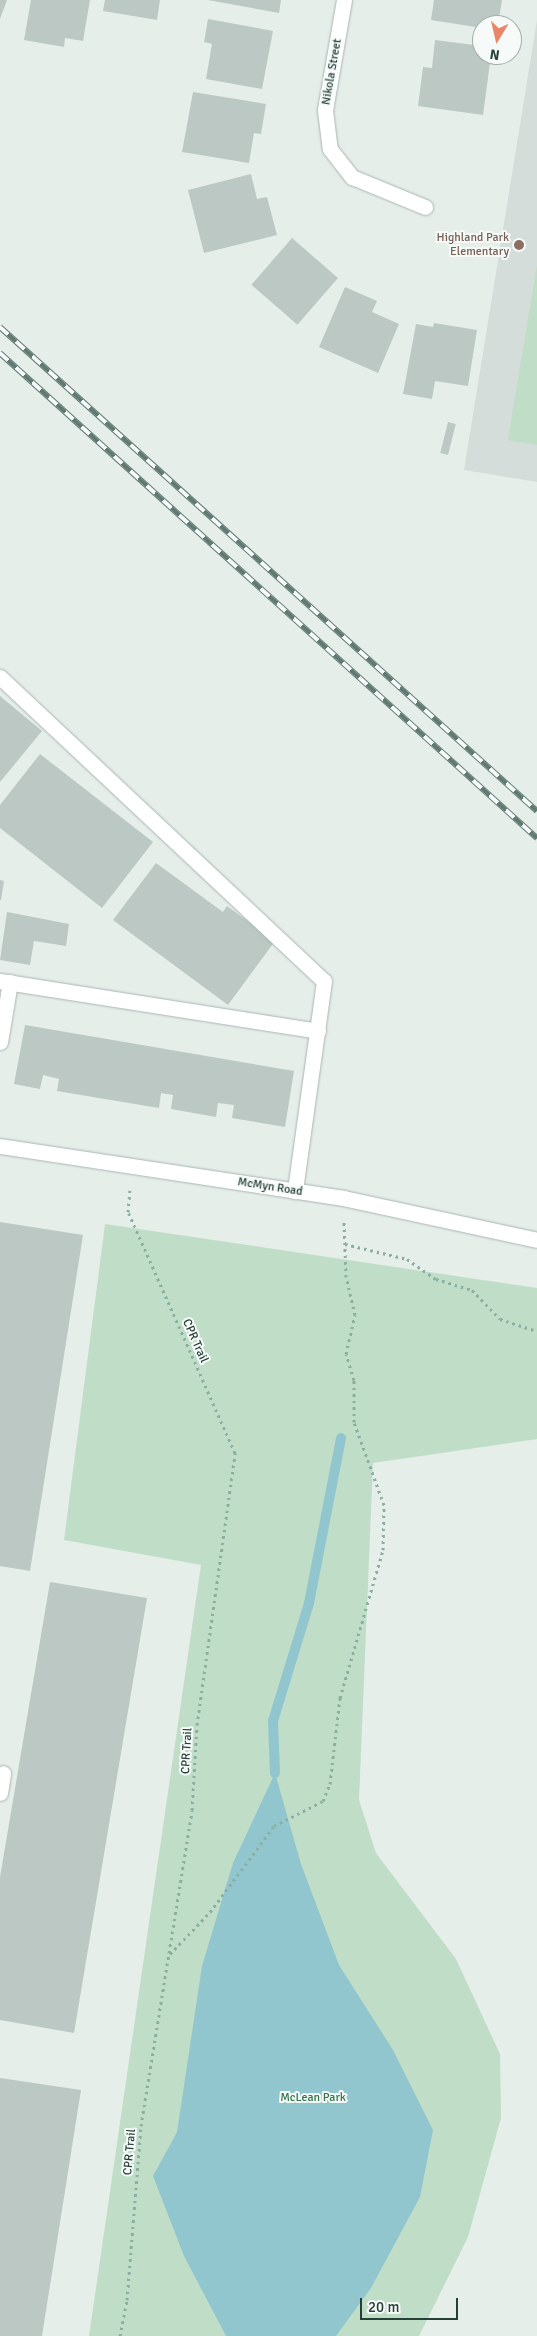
<!DOCTYPE html>
<style>
body{margin:0}
#map{position:relative;width:537px;height:2336px;overflow:hidden;background:#e6eeea;font-family:Signika,sans-serif}
div>[style]{position:absolute}
.built>*{inset:0;background:#d4ddd9}
.green>*{inset:0;background:#c0ddc7}
.water>*{inset:0;background:#92c6ce}
.stream>*{height:10px;margin:-5px;padding:0 5px;transform-origin:5px;border-radius:5px;background:#92c6ce}
.building>*{inset:0;background:#bbc8c3;transform-origin:0 0}
.path>*{height:3px;margin-top:-1.5px;transform-origin:0;background:repeating-linear-gradient(90deg,#88afa2 0 2.5px,transparent 0 6.5px)}
.roads{filter:drop-shadow(0 0 1px #a9b6b1) drop-shadow(0 0 1px #a9b6b1)}
.service>*{height:15px;margin:-7.5px;padding:0 7.5px;transform-origin:7.5px;border-radius:7.5px;background:#fff}
.minor>*{height:15px;margin:-7.5px;padding:0 7.5px;transform-origin:7.5px;border-radius:7.5px;background:#fff}
.tertiary>*{height:15px;margin:-7.5px;padding:0 7.5px;transform-origin:7.5px;border-radius:7.5px;background:#fff}
.rail>*{height:5.5px;margin-top:-2.75px;transform-origin:0;background:repeating-linear-gradient(90deg,#f6faf8 0 11px,#607a72 0 22px);box-sizing:border-box;border-block:1px solid #607a72}
.dots>*{width:14px;height:14px;translate:-50% -50%;box-sizing:border-box;border:2px solid #f6faf8;border-radius:50%}
span{translate:-50% -50%;white-space:nowrap;text-align:center;line-height:1.15;-webkit-text-stroke:4px #f6faf8;paint-order:stroke}
.street-label{font-size:12px;color:#263f37}
.education-label{font-size:12px;color:#785e54}
.right{translate:-100% -50%;text-align:right}
.park-label{font-size:12px;color:#32734a}
.north{position:absolute;left:472px;top:15px;width:50px;height:50px;box-sizing:border-box;background:#f6faf8;border:1px solid #a3afab;border-radius:50%;rotate:189deg;font-size:14px;font-weight:700;line-height:20px;text-align:center;color:#263f37}
.north::after{content:'';display:block;margin:auto;width:18px;height:22px;background:#e98568;clip-path:polygon(50% 0,100% 100%,50% 72%,0 100%)}
.scale{position:absolute;left:360px;top:2298px;width:98px;height:22px;box-sizing:border-box;border:2px solid #263f37;border-top:0;padding-left:6px;font-size:15px;line-height:18px;white-space:nowrap;color:#263f37;-webkit-text-stroke:4px #f6faf8;paint-order:stroke}
</style>
<div id="map">
<div class="built">
<i style="clip-path:polygon(537px 20px,537px 482px,464px 470px)"></i>
</div>
<div class="green">
<i style="clip-path:polygon(537px 265px,537px 445px,508px 440px)"></i>
<i style="clip-path:polygon(105px 1224px,537px 1288px,537px 1439px,373px 1463px,359px 1800px,376px 1853px,456px 1959px,500px 2054px,501px 2118px,468px 2237px,419px 2336px,89px 2336px,201px 1565px,64px 1540px)"></i>
</div>
<div class="water">
<i style="clip-path:polygon(275px 1773px,301px 1864px,339px 1965px,393px 2050px,433px 2130px,420px 2197px,371px 2288px,336px 2336px,226px 2336px,184px 2256px,153px 2176px,177px 2132px,202px 1966px,233px 1863px)"></i>
</div>
<div class="stream">
<i style="left:275px;top:1773px;width:52px;rotate:-92.2deg"></i>
<i style="left:273px;top:1721px;width:123px;rotate:-73deg"></i>
<i style="left:309px;top:1603px;width:168px;rotate:-79deg"></i>
</div>
<div class="building">
<i style="clip-path:polygon(0 0,7px 0,0 19px)"></i>
<i style="clip-path:polygon(31px 0,90px 0,83px 41px,65px 38px,64px 47px,24px 40px)"></i>
<i style="clip-path:polygon(105px 0,160px 0,157px 20px,103px 11px)"></i>
<i style="clip-path:polygon(208px 0,281px 0,279px 13px)"></i>
<i style="clip-path:polygon(434px 0,502px 0,498px 25px,482px 28px,431px 20px)"></i>
<i style="clip-path:polygon(208px 19px,273px 31px,262px 89px,206px 79px,212px 44px,204px 42px)"></i>
<i style="clip-path:polygon(435px 40px,482px 46px,482px 55px,491px 55px,483px 115px,418px 106px,423px 67px,432px 68px)"></i>
<i style="clip-path:polygon(193px 92px,266px 104px,261px 134px,254px 133px,249px 163px,182px 152px)"></i>
<i style="clip-path:polygon(251px 174px,257px 199px,267px 197px,277px 235px,204px 253px,188px 190px)"></i>
<i style="left:292px;top:238px;width:61px;height:62px;rotate:41deg"></i>
<i style="clip-path:polygon(345px 287px,377px 301px,372px 312px,399px 324px,378px 373px,319px 347px)"></i>
<i style="clip-path:polygon(434px 323px,477px 330px,468px 386px,435px 381px,432px 399px,403px 394px,416px 324px,433px 327px)"></i>
<i style="left:448px;top:422px;width:8px;height:32px;rotate:14deg"></i>
<i style="clip-path:polygon(0 696px,42px 731px,0 782px)"></i>
<i style="clip-path:polygon(40px 754px,153px 842px,102px 908px,0 828px,0 805px)"></i>
<i style="clip-path:polygon(156px 863px,223px 912px,227px 906px,275px 941px,228px 1005px,113px 920px)"></i>
<i style="clip-path:polygon(0 880px,4px 881px,1px 900px,0 900px)"></i>
<i style="clip-path:polygon(7px 912px,69px 924px,66px 946px,34px 941px,30px 965px,0 960px)"></i>
<i style="clip-path:polygon(25px 1025px,294px 1071px,285px 1127px,232px 1118px,234px 1105px,218px 1103px,216px 1117px,171px 1109px,173px 1095px,161px 1093px,159px 1108px,57px 1091px,59px 1079px,43px 1075px,40px 1089px,14px 1084px)"></i>
<i style="clip-path:polygon(0 1222px,83px 1235px,30px 1571px,0 1566px)"></i>
<i style="clip-path:polygon(50px 1582px,147px 1598px,74px 2033px,0 2020px,0 1877px)"></i>
<i style="clip-path:polygon(0 2078px,81px 2090px,42px 2336px,0 2336px)"></i>
</div>
<div class="path">
<i style="left:345px;top:1244px;width:64px;rotate:13.6deg"></i>
<i style="left:407px;top:1259px;width:35px;rotate:35deg"></i>
<i style="left:436px;top:1279px;width:38px;rotate:17deg"></i>
<i style="left:472px;top:1290px;width:40px;rotate:46deg"></i>
<i style="left:500px;top:1319px;width:39px;rotate:18deg"></i>
<i style="left:170px;top:1954px;width:58px;rotate:-46.4deg"></i>
<i style="left:210px;top:1912px;width:107px;rotate:-53.3deg"></i>
<i style="left:274px;top:1826px;width:55px;rotate:-27deg"></i>
<i style="left:323px;top:1801px;width:18px;rotate:-68deg"></i>
<i style="left:330px;top:1784px;width:87px;rotate:-83.4deg"></i>
<i style="left:340px;top:1698px;width:154px;rotate:-73.8deg"></i>
<i style="left:383px;top:1550px;width:45px;rotate:-88.7deg"></i>
<i style="left:384px;top:1505px;width:88px;rotate:-109.9deg"></i>
<i style="left:354px;top:1422px;width:42px;rotate:-90deg"></i>
<i style="left:354px;top:1380px;width:27px;rotate:-107deg"></i>
<i style="left:346px;top:1354px;width:40px;rotate:-77deg"></i>
<i style="left:355px;top:1315px;width:39px;rotate:-103deg"></i>
<i style="left:346px;top:1277px;width:55px;rotate:-92.1deg"></i>
<i style="left:120px;top:2336px;width:37px;rotate:-79deg"></i>
<i style="left:127px;top:2300px;width:175px;rotate:-85.4deg"></i>
<i style="left:141px;top:2126px;width:320px;rotate:-80.8deg"></i>
<i style="left:192px;top:1810px;width:85px;rotate:-86.6deg"></i>
<i style="left:197px;top:1725px;width:275px;rotate:-82deg"></i>
<i style="left:235px;top:1453px;width:264px;rotate:-113.9deg"></i>
<i style="left:128px;top:1212px;width:22px;rotate:-85deg"></i>
</div>
<div class="roads">
<div class="service">
<i style="left:0;top:677px;width:444px;rotate:43.2deg"></i>
<i style="left:324px;top:981px;width:212px;rotate:97.9deg"></i>
<i style="left:0;top:981px;width:322px;rotate:8.9deg"></i>
<i style="left:0;top:1042px;width:61px;rotate:-80.5deg"></i>
<i style="left:0;top:1793px;width:20px;rotate:-81deg"></i>
</div>
<div class="minor">
<i style="left:344px;top:0;width:112px;rotate:99.8deg"></i>
<i style="left:325px;top:110px;width:39px;rotate:83deg"></i>
<i style="left:330px;top:149px;width:36px;rotate:52deg"></i>
<i style="left:352px;top:177px;width:79px;rotate:22.3deg"></i>
</div>
<div class="tertiary">
<i style="left:0;top:1146px;width:347px;rotate:8.6deg"></i>
<i style="left:343px;top:1198px;width:198px;rotate:12.2deg"></i>
</div>
</div>
<div class="rail">
<i style="left:0;top:327px;width:723px;rotate:42.03deg"></i>
<i style="left:0;top:353px;width:724px;rotate:42.09deg"></i>
</div>
<div class="dots">
<i style="left:519px;top:245px;background:#8d6e63"></i>
</div>
<div class="street-label">
<span style="left:332px;top:72px;rotate:-80deg">Nikola Street</span>
<span style="left:270px;top:1187px;rotate:9deg">McMyn Road</span>
<span style="left:195px;top:1341px;rotate:66deg">CPR Trail</span>
<span style="left:187px;top:1751px;rotate:-87deg">CPR Trail</span>
<span style="left:130px;top:2152px;rotate:-85deg">CPR Trail</span>
</div>
<div class="education-label">
<span class="right" style="left:509px;top:245px">Highland Park<br>Elementary</span>
</div>
<div class="park-label">
<span style="left:313px;top:2098px">McLean Park</span>
</div>
<div class="north">N</div>
<div class="scale">20 m</div>
</div>
